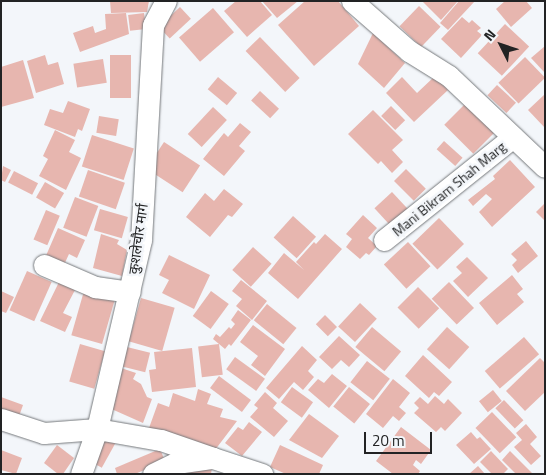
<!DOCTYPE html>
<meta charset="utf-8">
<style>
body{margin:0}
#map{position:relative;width:546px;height:475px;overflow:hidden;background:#f3f6fa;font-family:"Titillium Web","Noto Sans Devanagari",sans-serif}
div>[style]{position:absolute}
.building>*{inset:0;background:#e7b6af;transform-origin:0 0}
.roads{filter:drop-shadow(0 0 1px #76797c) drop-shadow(0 0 1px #76797c)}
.minor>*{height:21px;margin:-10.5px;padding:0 10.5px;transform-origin:10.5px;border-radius:10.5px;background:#fff}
span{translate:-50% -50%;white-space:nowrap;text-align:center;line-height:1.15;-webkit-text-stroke:5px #f3f6fa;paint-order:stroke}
.street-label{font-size:14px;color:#222324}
.frame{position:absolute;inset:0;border:2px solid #222324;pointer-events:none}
.north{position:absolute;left:476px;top:20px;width:50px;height:50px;-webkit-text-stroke:4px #f3f6fa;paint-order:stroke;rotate:311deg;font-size:14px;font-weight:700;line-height:20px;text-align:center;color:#222324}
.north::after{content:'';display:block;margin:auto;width:18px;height:22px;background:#222324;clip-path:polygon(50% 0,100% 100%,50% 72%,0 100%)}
.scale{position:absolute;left:364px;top:432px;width:68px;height:22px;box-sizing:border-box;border:2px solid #222324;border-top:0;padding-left:6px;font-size:15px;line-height:18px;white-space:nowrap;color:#222324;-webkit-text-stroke:4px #f3f6fa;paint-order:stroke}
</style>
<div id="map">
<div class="building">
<i style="clip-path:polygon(110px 1px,149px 1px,147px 12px,111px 13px)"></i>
<i style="clip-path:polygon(236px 1px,260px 1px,272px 15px,247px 37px,224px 11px)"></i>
<i style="clip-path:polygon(262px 1px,298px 1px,277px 18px)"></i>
<i style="clip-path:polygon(305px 1px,338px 1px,359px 26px,314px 66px,278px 25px)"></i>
<i style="clip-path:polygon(422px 1px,458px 1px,441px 20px)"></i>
<i style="clip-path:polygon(459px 1px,475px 1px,448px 30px,440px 23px)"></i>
<i style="clip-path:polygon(505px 1px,526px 1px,532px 8px,511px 27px,496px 9px)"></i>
<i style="left:419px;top:6px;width:30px;height:28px;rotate:44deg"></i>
<i style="left:180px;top:7px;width:16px;height:29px;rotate:47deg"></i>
<i style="left:213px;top:8px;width:32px;height:45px;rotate:49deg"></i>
<i style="clip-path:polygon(126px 13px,129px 34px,80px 52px,73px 33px,93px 26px,95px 33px,106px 29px,105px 14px)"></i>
<i style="left:144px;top:13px;width:16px;height:16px;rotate:83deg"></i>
<i style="clip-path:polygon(462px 17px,469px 23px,472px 20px,481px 28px,477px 31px,482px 35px,461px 58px,441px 39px)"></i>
<i style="left:505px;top:24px;width:33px;height:40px;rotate:43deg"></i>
<i style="clip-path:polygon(373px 33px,405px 63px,384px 88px,358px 64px)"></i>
<i style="left:260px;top:37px;width:57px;height:20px;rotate:46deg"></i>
<i style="clip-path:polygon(545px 46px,545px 73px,531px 58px)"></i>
<i style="clip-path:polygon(45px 55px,48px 65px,58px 62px,64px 84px,36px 93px,27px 61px)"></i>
<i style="left:110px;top:55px;width:21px;height:43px"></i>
<i style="left:525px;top:57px;width:29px;height:37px;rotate:46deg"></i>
<i style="left:103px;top:59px;width:24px;height:30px;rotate:81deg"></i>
<i style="clip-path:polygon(23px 60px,34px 98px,1px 107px,1px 67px)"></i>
<i style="clip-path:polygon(435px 76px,448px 90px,414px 122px,386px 93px,402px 77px,417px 93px)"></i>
<i style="left:218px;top:77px;width:25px;height:16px;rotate:40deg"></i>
<i style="left:497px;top:85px;width:26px;height:14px;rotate:43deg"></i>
<i style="left:260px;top:91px;width:26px;height:13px;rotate:43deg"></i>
<i style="clip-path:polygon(545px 94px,545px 128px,528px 110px)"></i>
<i style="left:469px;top:100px;width:41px;height:35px;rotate:45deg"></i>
<i style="clip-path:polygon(68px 101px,90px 109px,82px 131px,78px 129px,75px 137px,44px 125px,50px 109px,63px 113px)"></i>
<i style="left:391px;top:106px;width:20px;height:14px;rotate:45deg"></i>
<i style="left:213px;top:107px;width:19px;height:37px;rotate:43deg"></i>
<i style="clip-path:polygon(373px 110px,403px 140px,392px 150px,403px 162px,392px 173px,381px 161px,378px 164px,348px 134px)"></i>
<i style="left:99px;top:116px;width:20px;height:17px;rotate:9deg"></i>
<i style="clip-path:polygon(240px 123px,251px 132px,239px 146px,245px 151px,224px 176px,203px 159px,224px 133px,228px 137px)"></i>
<i style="clip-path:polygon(55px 130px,75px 140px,69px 152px,81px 158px,66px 190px,39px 176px,48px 159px,43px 156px)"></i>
<i style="left:92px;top:135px;width:44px;height:33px;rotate:18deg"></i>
<i style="left:444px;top:141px;width:25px;height:11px;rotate:42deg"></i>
<i style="left:164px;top:142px;width:43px;height:32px;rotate:33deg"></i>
<i style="clip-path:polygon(510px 160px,535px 187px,492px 227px,479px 212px,492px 199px,486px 194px,473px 206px,468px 200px,495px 179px,493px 176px)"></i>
<i style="clip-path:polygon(3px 166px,11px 170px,5px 182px,1px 180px)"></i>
<i style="left:406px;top:169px;width:28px;height:17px;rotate:45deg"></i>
<i style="left:88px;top:170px;width:39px;height:28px;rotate:19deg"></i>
<i style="left:14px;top:171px;width:27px;height:13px;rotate:27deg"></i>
<i style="left:45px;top:182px;width:22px;height:18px;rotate:30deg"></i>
<i style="clip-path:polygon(224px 189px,243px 204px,232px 217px,228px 215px,210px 237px,186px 217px,205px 193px,214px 201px)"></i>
<i style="left:392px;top:192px;width:26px;height:24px;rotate:47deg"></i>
<i style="left:75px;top:197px;width:25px;height:33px;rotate:21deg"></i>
<i style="clip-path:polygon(545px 203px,545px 221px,536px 212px)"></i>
<i style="left:100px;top:209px;width:29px;height:22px;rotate:16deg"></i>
<i style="left:46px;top:210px;width:15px;height:32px;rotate:23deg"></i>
<i style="clip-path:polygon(363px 215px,377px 228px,368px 238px,377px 246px,369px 255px,366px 253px,360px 259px,346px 247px,352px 239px,346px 234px)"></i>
<i style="left:293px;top:216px;width:31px;height:29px;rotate:42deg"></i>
<i style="left:439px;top:218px;width:36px;height:37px;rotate:46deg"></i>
<i style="clip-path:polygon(58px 228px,85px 240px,77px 258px,69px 254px,63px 267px,45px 258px)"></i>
<i style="clip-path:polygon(101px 234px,119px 240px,117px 244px,127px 250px,122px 276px,93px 268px)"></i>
<i style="clip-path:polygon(325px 234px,342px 249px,298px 299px,268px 273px,284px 253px,304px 270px,296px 262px,314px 242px,316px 244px)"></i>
<i style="clip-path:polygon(526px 241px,538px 256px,518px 273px,512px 265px,517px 260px,511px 254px)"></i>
<i style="left:408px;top:242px;width:33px;height:33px;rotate:47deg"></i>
<i style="left:253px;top:247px;width:25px;height:31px;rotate:42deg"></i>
<i style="clip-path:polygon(169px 255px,210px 275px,194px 309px,162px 293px,169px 280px,159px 275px)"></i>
<i style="clip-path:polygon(467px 257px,488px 278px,468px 297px,453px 281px,462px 273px,456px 267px)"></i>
<i style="left:27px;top:271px;width:27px;height:43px;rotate:24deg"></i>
<i style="clip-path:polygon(512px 275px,523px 289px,517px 294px,524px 302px,497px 325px,479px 303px)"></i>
<i style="clip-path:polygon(241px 280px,267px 301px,252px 320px,236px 306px,242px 299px,232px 291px)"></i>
<i style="clip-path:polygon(59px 282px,75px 290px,63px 313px,72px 317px,65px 332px,40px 321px)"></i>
<i style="left:449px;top:282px;width:36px;height:24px;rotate:46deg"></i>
<i style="left:418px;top:287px;width:30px;height:29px;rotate:45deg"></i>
<i style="clip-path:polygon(1px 291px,14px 297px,6px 313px,1px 311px)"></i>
<i style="left:84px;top:291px;width:32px;height:46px;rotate:16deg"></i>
<i style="left:211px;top:291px;width:22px;height:31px;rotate:36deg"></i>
<i style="left:141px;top:298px;width:35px;height:45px;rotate:16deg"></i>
<i style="left:360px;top:303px;width:23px;height:32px;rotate:43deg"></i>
<i style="left:267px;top:304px;width:38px;height:21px;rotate:39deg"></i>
<i style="clip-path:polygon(238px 310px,251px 320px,231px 346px,229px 344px,225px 349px,213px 339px,216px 334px,220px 337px,229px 327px,231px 329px,235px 324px,231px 320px)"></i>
<i style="left:325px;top:315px;width:17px;height:13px;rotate:45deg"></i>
<i style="clip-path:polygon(253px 325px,285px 349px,265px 376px,251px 365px,258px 356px,240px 342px)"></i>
<i style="left:372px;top:327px;width:38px;height:26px;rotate:40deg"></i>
<i style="left:447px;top:327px;width:30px;height:30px;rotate:42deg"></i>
<i style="clip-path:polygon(339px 336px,360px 355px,349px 367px,341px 360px,332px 369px,319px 357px)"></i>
<i style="left:524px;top:337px;width:23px;height:52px;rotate:49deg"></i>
<i style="left:80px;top:344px;width:26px;height:39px;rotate:16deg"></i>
<i style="left:219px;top:344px;width:31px;height:21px;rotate:83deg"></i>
<i style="left:119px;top:345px;width:32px;height:20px;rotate:14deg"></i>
<i style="clip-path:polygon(302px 346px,317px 360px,308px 371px,314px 377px,303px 390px,294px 382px,279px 399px,266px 388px)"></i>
<i style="clip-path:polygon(192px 348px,196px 387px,152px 392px,149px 370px,156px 369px,154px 352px)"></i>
<i style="clip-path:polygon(423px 355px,452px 382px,439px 396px,434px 392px,429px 398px,405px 376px)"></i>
<i style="left:235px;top:357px;width:37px;height:15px;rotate:36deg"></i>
<i style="clip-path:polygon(540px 358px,545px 363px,545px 392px,525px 411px,506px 391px)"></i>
<i style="left:367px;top:361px;width:29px;height:27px;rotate:38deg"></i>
<i style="clip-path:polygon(121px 368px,136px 373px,133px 379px,141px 384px,147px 397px,152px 399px,143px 423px,107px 407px)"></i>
<i style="clip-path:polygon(332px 374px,347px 386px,329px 408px,308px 390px,318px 379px,324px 383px)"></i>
<i style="left:219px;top:376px;width:40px;height:15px;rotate:37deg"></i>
<i style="clip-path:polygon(393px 379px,410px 393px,399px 407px,406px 413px,399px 421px,393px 416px,383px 428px,366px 414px)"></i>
<i style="left:292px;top:387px;width:26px;height:19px;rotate:36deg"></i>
<i style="left:349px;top:387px;width:27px;height:25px;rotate:39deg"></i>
<i style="clip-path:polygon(198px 389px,211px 394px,207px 404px,223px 409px,220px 417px,237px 421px,215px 450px,149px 428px,158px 403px,169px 407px,173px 393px,195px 401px)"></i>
<i style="left:493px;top:390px;width:14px;height:18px;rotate:51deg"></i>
<i style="clip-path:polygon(265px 392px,277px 403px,273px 408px,288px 421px,274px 437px,250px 417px,258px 408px,254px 405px)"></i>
<i style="clip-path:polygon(435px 396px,444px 404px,448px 399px,462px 413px,445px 431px,441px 427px,436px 432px,414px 413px,419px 408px,414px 403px,420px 397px,428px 404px)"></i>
<i style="clip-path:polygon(1px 397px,23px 405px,17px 422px,1px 417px)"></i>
<i style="left:504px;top:400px;width:28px;height:12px;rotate:46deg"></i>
<i style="left:492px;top:412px;width:35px;height:23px;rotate:46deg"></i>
<i style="clip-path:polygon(309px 414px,339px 436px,322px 458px,289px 440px)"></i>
<i style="clip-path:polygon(249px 422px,262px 432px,242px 456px,225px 443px,238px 427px,243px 430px)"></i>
<i style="clip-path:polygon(526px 424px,537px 437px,530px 444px,541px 456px,531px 465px,514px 447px,522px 440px,516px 433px)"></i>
<i style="clip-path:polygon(401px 427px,431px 450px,421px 464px,416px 460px,413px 465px,420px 471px,418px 474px,393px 474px,376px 461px)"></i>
<i style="clip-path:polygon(471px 432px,477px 439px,480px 437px,491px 449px,474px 464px,456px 445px)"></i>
<i style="left:104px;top:437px;width:13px;height:28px;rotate:29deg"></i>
<i style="clip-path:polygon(57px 445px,74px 458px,63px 474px,58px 474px,44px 463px)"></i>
<i style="clip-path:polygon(280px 445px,323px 465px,319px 474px,286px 474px,270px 467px)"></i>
<i style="clip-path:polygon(160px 449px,165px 461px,135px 474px,117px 474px,115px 468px)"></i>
<i style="clip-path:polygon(1px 450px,22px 458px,16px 474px,1px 470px)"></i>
<i style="clip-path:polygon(491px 451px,508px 469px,503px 474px,492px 474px,480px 462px)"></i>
<i style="clip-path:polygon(510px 451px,533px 474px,516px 474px,502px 460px)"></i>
<i style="clip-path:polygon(478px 466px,485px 474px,469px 474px)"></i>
<i style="clip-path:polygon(212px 467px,211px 474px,169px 474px)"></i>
</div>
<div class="roads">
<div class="minor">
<i style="left:352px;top:1px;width:76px;rotate:41.3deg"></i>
<i style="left:409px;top:51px;width:47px;rotate:32deg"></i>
<i style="left:449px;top:76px;width:132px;rotate:43.5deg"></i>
<i style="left:384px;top:240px;width:165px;rotate:-38.6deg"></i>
<i style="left:44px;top:265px;width:56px;rotate:23.3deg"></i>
<i style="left:95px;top:287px;width:35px;rotate:8deg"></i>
<i style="left:1px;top:419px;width:45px;rotate:18deg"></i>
<i style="left:44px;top:433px;width:53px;rotate:-4.3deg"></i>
<i style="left:97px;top:429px;width:65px;rotate:9.8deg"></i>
<i style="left:161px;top:440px;width:55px;rotate:19.1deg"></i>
<i style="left:81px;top:474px;width:48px;rotate:-70.4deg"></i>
<i style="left:97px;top:429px;width:194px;rotate:-76.9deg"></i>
<i style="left:141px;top:240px;width:215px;rotate:-86.8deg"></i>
<i style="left:153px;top:25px;width:27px;rotate:-62deg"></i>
<i style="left:153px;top:474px;width:25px;rotate:-26deg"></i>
<i style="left:176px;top:463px;width:37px;rotate:-8deg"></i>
<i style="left:213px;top:458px;width:52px;rotate:18.1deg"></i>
</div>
</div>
<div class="street-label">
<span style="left:449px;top:189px;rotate:-39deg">Mani Bikram Shah Marg</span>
<span style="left:138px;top:239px;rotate:-82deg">कुशलेचौर मार्ग</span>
</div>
<div class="frame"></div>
<div class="north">N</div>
<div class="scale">20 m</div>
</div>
